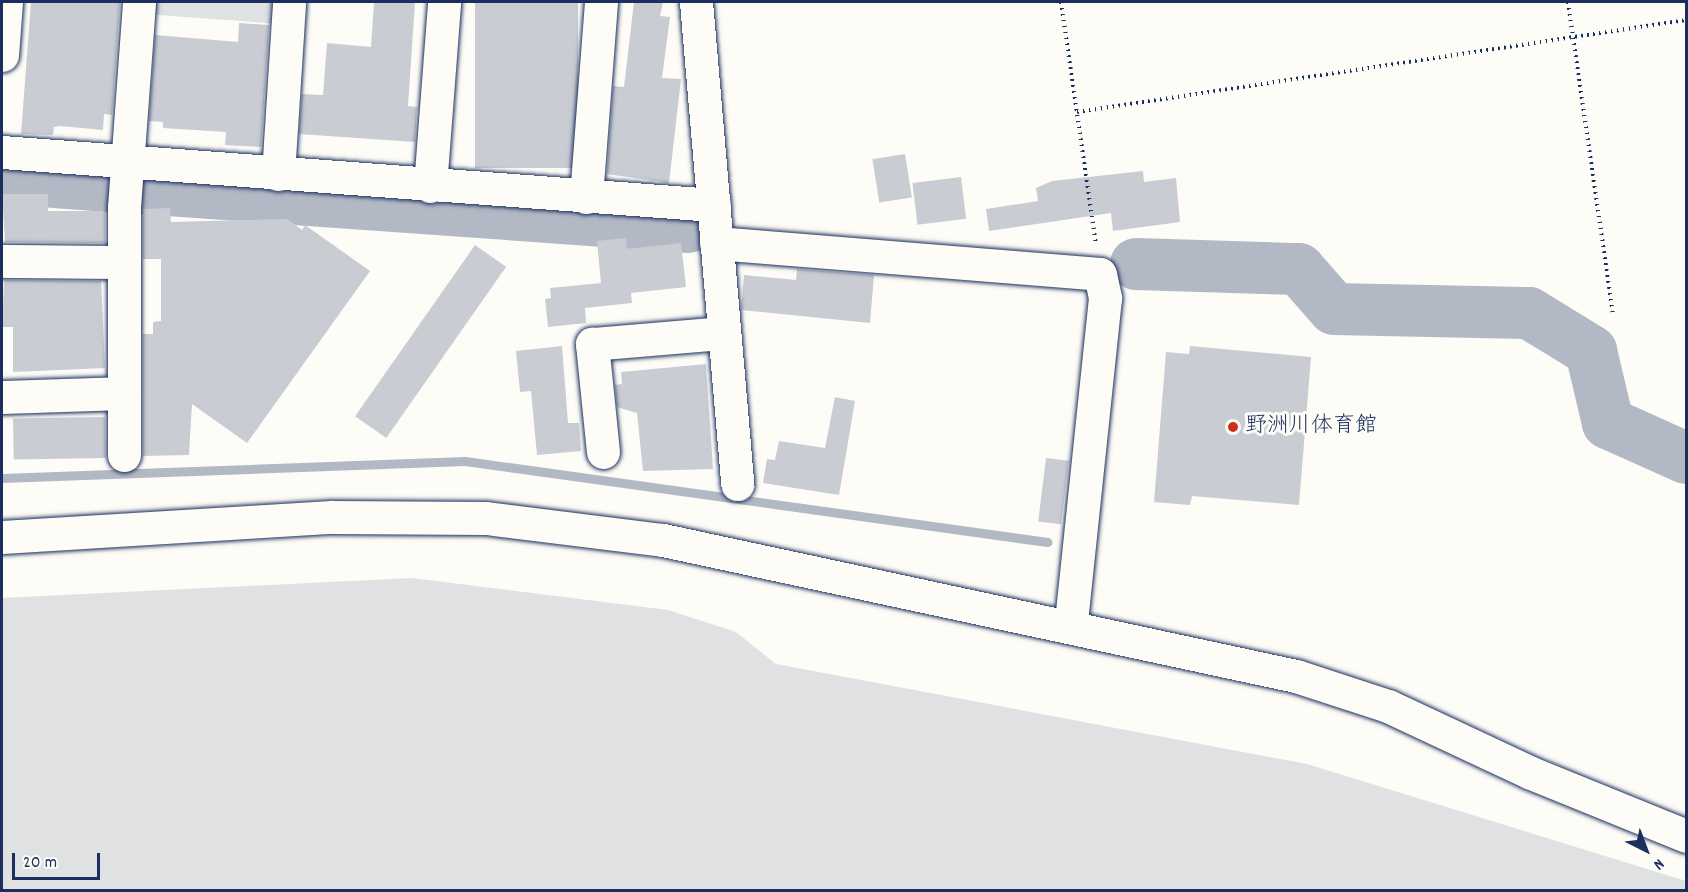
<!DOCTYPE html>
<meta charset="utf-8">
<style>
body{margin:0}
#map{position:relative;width:1688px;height:892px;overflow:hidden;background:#fdfcf7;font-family:Dekko,"Klee One",sans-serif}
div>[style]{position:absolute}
.green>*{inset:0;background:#e0e1e3}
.stream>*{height:9px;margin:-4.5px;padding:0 4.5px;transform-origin:4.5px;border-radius:4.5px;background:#b3b8c5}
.river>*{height:52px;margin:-26px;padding:0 26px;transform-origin:26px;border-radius:26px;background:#b3b8c5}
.building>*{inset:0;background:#c9ccd3;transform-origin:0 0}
.path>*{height:4px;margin-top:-2px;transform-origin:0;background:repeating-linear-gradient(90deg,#1b2f5e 0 1.5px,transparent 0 6px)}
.roads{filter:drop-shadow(0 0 2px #1b2f5e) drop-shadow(0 0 2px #1b2f5e)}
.minor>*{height:33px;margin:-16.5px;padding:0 16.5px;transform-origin:16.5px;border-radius:16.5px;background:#fdfcf7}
.dots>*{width:16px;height:16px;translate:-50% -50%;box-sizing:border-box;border:3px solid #fdfcf7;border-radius:50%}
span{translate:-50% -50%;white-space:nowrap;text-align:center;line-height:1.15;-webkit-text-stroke:6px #fdfcf7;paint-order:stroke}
.poi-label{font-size:22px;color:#1b2f5e}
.left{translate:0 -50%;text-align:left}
.frame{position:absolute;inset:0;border:3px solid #1b2f5e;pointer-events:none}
.north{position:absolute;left:1616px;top:820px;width:60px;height:60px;-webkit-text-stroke:4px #fdfcf7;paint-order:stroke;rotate:138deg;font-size:16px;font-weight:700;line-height:24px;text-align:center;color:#1b2f5e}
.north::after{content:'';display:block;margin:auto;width:21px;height:27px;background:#1b2f5e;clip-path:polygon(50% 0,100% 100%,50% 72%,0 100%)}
.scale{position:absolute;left:12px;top:853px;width:88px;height:27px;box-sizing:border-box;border:3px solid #1b2f5e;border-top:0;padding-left:8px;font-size:18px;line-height:21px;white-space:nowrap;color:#1b2f5e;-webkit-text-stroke:4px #fdfcf7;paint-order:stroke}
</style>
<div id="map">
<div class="green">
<i style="clip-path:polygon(146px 2px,281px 2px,279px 24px,145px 14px)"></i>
<i style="clip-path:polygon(412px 578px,668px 610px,736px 632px,776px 664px,1307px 764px,1686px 881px,1686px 890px,2px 890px,2px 598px)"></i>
</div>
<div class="stream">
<i style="left:2px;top:478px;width:463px;rotate:-2.1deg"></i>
<i style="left:465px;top:461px;width:588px;rotate:7.92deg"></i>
</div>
<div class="river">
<i style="left:2px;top:178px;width:107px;rotate:4.3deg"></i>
<i style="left:140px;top:188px;width:550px;rotate:4.06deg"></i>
<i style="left:1136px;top:264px;width:163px;rotate:1.8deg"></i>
<i style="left:1299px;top:269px;width:53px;rotate:48.8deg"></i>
<i style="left:1334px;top:309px;width:195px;rotate:1.2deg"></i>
<i style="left:1529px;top:313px;width:73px;rotate:31.5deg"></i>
<i style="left:1591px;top:351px;width:74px;rotate:76.7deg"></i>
<i style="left:1608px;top:423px;width:85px;rotate:24.2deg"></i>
</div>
<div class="building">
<i style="clip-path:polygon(31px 2px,120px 2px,112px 115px,104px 114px,103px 130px,60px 126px,54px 127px,53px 135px,21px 134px)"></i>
<i style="clip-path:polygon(374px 2px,415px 2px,408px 106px,417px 107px,415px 142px,299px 134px,302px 94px,323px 95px,327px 43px,371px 47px)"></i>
<i style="left:475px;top:2px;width:103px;height:166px"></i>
<i style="clip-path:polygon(634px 2px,663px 2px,660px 16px,670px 17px,662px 78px,681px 79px,669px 183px,607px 174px,613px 86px,624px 87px)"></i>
<i style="clip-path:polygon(239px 23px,269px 25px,261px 147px,225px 145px,226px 132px,163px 128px,163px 122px,149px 121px,155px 35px,238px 42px)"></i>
<i style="left:905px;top:154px;width:44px;height:33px;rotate:81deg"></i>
<i style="clip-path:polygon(1143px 171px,1144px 182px,1176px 178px,1180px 222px,1113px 231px,1111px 213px,989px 231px,986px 209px,1038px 201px,1036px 188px,1052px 181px)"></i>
<i style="left:961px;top:177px;width:42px;height:49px;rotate:83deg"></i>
<i style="clip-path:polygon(2px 194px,48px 194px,48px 211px,105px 211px,105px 243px,5px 242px)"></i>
<i style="clip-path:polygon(170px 208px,171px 222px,287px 219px,302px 230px,305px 225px,370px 271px,247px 443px,192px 404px,189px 455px,143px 456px,143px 334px,153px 334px,153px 322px,161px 321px,161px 259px,143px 259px,143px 209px)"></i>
<i style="clip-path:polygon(626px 238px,627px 249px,681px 243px,686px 287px,631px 293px,632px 303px,585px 308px,586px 323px,548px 327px,545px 299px,551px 298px,550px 288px,601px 283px,597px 241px)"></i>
<i style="left:475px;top:245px;width:38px;height:209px;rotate:35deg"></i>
<i style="clip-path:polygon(797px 269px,874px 275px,870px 323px,741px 310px,744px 275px,796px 280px)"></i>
<i style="clip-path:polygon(4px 280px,101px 281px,105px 368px,13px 372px,13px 327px,2px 327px)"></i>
<i style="clip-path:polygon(562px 346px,568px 423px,579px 423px,581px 451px,537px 455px,531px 391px,520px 392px,516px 351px)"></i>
<i style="clip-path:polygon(1190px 346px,1311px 357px,1299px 505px,1192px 496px,1190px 505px,1154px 502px,1166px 352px,1189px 354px)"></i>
<i style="clip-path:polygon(706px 364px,713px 469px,643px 471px,637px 413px,617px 407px,615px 385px,622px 384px,621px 372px)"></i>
<i style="clip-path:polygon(835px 397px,855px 401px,839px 495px,763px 483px,767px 459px,775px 460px,779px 441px,825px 448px)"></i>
<i style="left:105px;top:417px;width:41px;height:92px;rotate:89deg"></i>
<i style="left:1046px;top:458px;width:23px;height:64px;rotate:7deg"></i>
</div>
<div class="path">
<i style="left:1061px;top:2px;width:245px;rotate:81.8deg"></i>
<i style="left:1568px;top:2px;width:316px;rotate:81.8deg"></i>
<i style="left:1077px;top:112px;width:616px;rotate:-8.59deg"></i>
</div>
<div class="roads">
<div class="minor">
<i style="left:696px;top:2px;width:484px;rotate:85.1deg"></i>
<i style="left:2px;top:55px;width:53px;rotate:-85.7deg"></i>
<i style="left:2px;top:152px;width:714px;rotate:4.26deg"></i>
<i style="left:278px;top:174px;width:172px;rotate:-86.3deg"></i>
<i style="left:430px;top:186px;width:185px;rotate:-85.6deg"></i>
<i style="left:586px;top:197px;width:196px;rotate:-85.6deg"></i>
<i style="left:716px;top:243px;width:385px;rotate:4.6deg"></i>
<i style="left:1100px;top:274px;width:25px;rotate:78deg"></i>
<i style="left:1105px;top:298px;width:328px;rotate:96deg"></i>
<i style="left:2px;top:261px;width:121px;rotate:0.5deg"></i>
<i style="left:2px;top:397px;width:122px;rotate:-1.9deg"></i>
<i style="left:603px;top:452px;width:109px;rotate:-95.8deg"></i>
<i style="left:592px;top:344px;width:131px;rotate:-4.8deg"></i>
<i style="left:124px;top:455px;width:248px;rotate:-90deg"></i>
<i style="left:124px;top:207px;width:206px;rotate:-85.8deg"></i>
<i style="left:2px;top:537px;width:330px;rotate:-3.5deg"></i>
<i style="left:331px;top:517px;width:155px;rotate:0.4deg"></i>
<i style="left:486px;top:518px;width:178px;rotate:7.1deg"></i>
<i style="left:663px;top:540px;width:647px;rotate:12.13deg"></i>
<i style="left:1296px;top:676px;width:97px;rotate:18.1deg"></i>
<i style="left:1388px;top:706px;width:158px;rotate:25.1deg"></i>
<i style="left:1531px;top:773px;width:167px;rotate:22.1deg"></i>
</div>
</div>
<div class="dots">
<i style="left:1233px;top:427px;background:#c8321e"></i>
</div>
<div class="poi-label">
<span class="left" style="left:1245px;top:427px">野洲川体育館</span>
</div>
<div class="frame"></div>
<div class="north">N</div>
<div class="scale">20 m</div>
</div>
